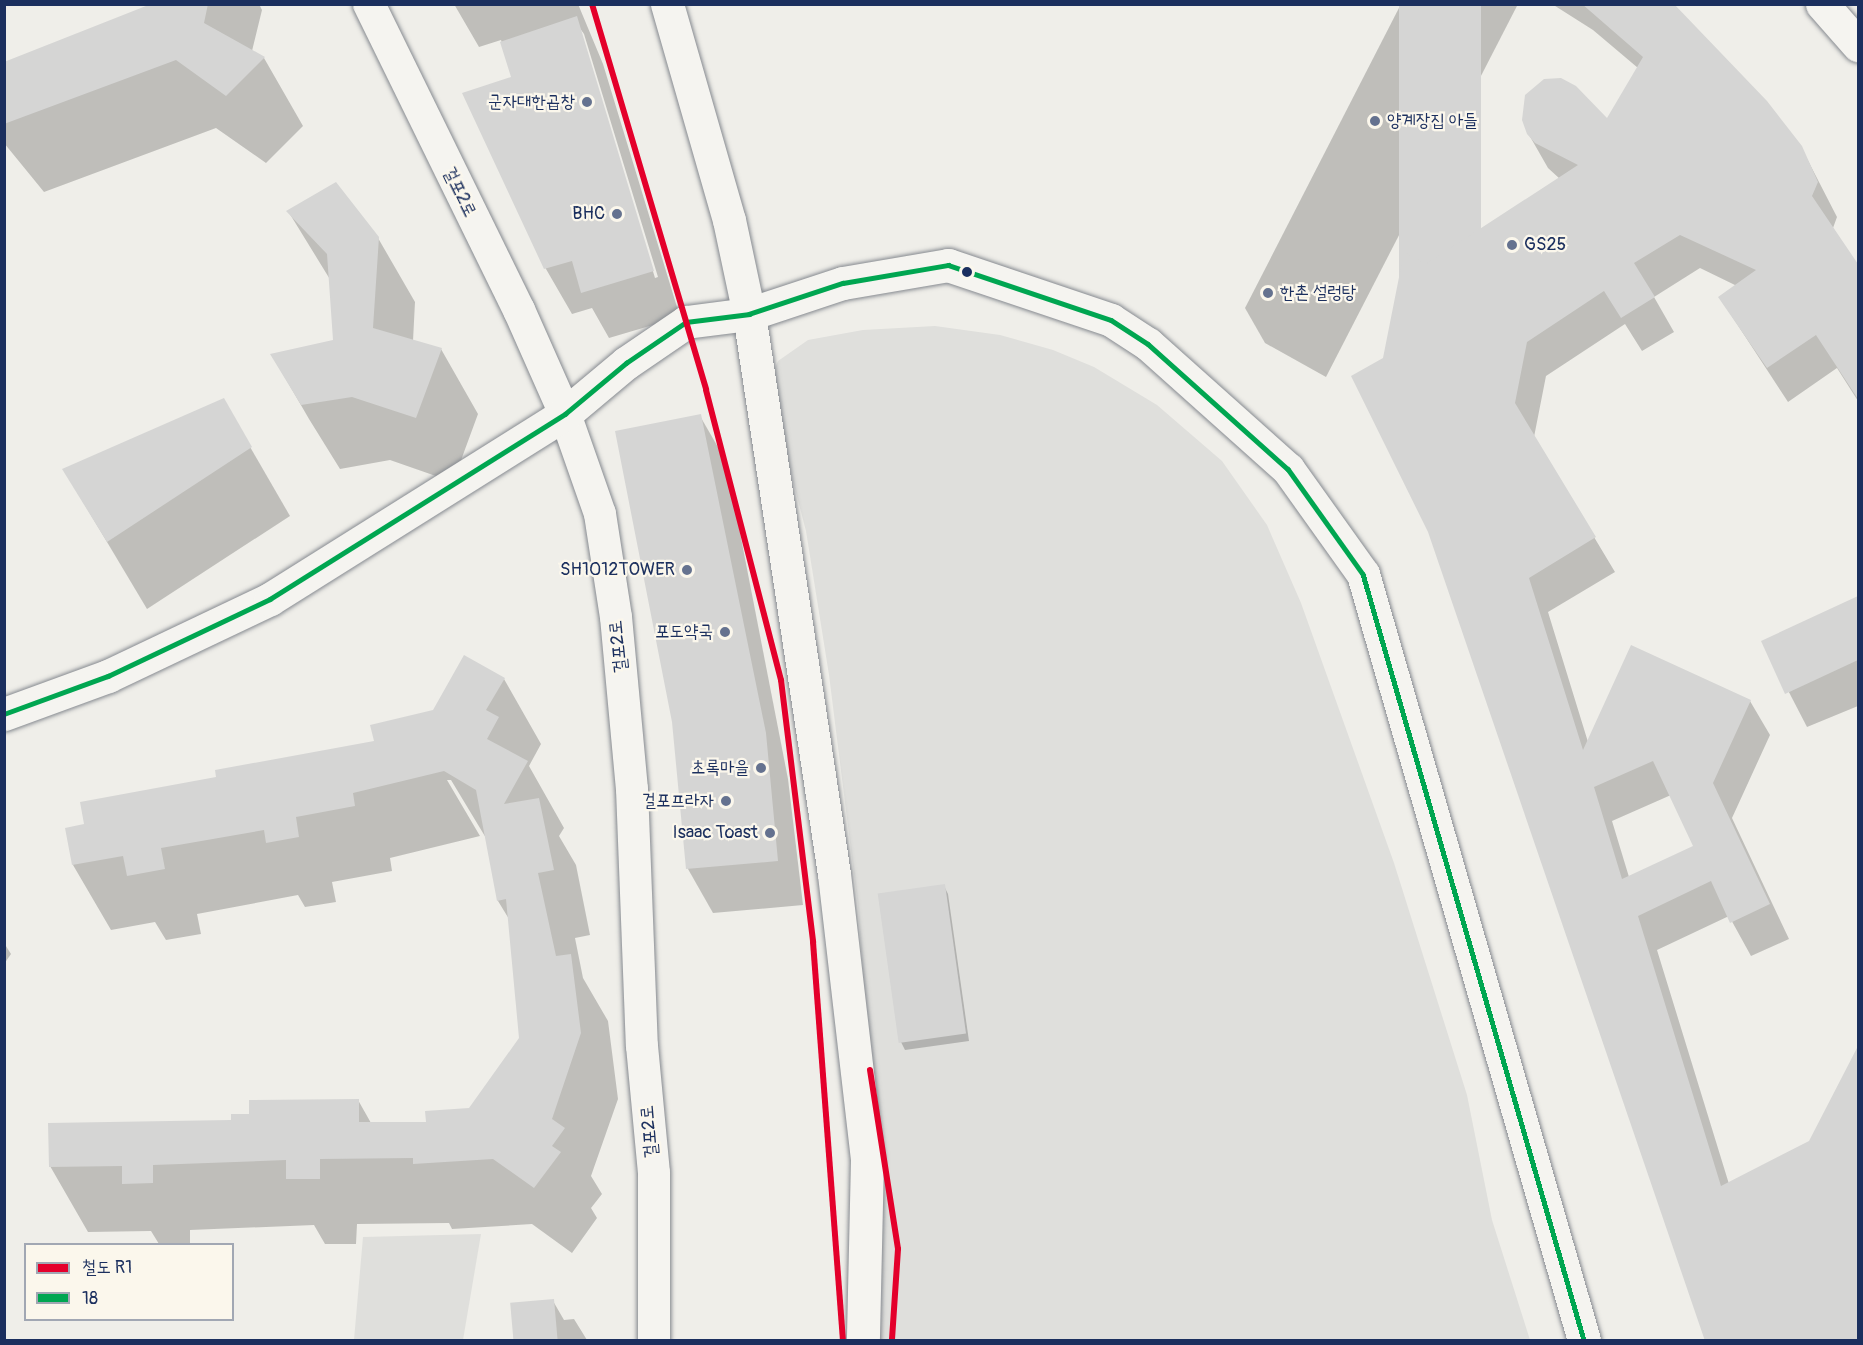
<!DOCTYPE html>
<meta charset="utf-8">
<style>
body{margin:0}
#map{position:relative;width:1863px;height:1345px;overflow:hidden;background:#efeee9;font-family:Pangolin,"Poor Story",sans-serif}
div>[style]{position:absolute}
.green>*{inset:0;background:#dfdfdc}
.shadow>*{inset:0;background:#0003}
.building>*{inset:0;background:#d5d5d4;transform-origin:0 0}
.roads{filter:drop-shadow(0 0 2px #868a90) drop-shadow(0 0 2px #868a90)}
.street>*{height:32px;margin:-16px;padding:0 16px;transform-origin:16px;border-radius:16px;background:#f5f4f0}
.secondary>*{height:33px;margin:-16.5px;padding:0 16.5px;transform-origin:16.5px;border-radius:16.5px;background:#f5f4f0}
.bus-1>*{height:4.5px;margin:-2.25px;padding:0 2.25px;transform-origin:2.25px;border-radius:2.25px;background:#00a651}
.rail-1>*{height:6px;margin:-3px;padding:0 3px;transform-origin:3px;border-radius:3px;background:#e4002b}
.dots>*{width:16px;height:16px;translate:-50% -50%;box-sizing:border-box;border:3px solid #fbf7ec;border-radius:50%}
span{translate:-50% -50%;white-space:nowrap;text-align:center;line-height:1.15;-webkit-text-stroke:4.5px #fbf7ec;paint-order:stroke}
.poi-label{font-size:18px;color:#1b2f5e}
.right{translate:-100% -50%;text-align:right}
.left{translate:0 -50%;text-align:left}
.street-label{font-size:18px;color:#1b2f5e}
.frame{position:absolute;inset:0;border:6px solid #1b2f5e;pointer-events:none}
.legend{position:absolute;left:24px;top:1243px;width:210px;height:78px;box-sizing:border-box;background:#fbf7ec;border:2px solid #a1a7b3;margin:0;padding:8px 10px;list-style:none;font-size:18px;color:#1b2f5e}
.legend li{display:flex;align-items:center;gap:12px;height:30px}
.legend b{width:30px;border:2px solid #a1a7b3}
</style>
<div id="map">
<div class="green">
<i style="clip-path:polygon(935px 326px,1000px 335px,1053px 350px,1094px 367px,1157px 405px,1222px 461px,1267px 525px,1301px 603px,1394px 863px,1467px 1095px,1492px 1220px,1530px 1340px,873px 1340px,876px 1160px,858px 906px,829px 675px,806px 531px,768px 385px,778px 361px,808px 340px,863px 330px)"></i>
<i style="clip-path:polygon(481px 1234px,463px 1340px,354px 1340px,363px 1237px)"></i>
</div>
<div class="shadow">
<i style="clip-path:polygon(154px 4px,259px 4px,262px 10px,252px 51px,264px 58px,303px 126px,266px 163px,216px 128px,44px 192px,4px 143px,4px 64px)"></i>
<i style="clip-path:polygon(evenodd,454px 4px,578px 4px,603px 64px,680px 317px,609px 338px,592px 308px,572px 314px,546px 269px,464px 94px,513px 78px,501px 40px,479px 47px,454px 4px,579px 27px,584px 34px,658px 277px,655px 278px,579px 27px)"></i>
<i style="clip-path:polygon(1401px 4px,1518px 4px,1326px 377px,1265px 343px,1245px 308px)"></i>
<i style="clip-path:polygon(evenodd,1552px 4px,1672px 4px,1801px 147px,1837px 217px,1833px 228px,1858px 267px,1858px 401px,1837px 368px,1788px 402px,1720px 298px,1737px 286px,1700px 268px,1654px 297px,1674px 332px,1642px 351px,1625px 324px,1546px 376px,1534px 437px,1615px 572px,1548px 612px,1588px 742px,1750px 701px,1770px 735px,1732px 818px,1789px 939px,1751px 956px,1729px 916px,1657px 950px,1729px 1184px,1811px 1143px,1852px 1062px,1858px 1065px,1858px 1340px,1706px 1340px,1384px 358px,1426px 266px,1560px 179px,1548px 168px,1528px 133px,1607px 121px,1638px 68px,1593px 30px,1552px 4px,1671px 795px,1695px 847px,1629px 877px,1612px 821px,1671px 795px)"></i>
<i style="clip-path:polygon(288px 211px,378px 238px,415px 302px,413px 341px,441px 349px,478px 414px,453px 482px,390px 460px,340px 469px,309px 419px,272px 355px,335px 341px,331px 281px)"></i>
<i style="clip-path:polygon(223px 400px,290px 516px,147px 609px,64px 470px)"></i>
<i style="clip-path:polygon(700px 416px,726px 461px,788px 779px,803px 905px,713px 913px,688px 869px,674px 721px)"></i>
<i style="clip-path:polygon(1858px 597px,1858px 706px,1807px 727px,1763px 642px)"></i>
<i style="clip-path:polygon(504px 679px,541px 744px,529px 766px,564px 828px,559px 836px,576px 865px,590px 935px,575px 938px,583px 978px,608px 1021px,618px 1099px,591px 1176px,602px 1194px,591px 1208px,597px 1218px,572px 1253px,532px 1224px,452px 1229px,449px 1223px,357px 1224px,356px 1244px,325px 1244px,314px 1225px,190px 1230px,190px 1244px,159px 1244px,151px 1231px,88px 1232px,50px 1166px,251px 1115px,358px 1100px,371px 1123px,428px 1123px,470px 1110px,520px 1038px,509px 919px,498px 901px,486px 838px,451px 780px,447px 780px,480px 836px,390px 858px,392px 871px,332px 882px,336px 902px,305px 907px,298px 895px,197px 914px,201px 934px,166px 940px,155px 922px,111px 930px,73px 865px,86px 825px,218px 778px,376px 742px)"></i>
<i style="clip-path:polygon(944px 886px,948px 894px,969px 1041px,905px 1050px,901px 1042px,880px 894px)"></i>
<i style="clip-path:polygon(4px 943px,11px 954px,4px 964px)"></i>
<i style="clip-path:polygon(553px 1301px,564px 1320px,574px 1319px,587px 1340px,515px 1340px)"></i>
</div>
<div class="building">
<i style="clip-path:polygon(151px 4px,208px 4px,204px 23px,265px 57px,226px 96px,176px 60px,4px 124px,4px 62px)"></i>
<i style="left:1399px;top:4px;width:82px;height:342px"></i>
<i style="clip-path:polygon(evenodd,1582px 4px,1674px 4px,1767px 101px,1802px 146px,1818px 182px,1812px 196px,1858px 264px,1858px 399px,1816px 335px,1767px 368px,1718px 297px,1756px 270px,1680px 235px,1634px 263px,1655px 297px,1621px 318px,1604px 291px,1527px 342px,1515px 403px,1596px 537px,1529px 578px,1583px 750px,1631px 645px,1751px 700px,1713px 783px,1770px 904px,1730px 923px,1711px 881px,1638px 916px,1721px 1186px,1809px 1141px,1858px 1046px,1858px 1341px,1705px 1341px,1428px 532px,1351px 376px,1383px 358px,1404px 252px,1426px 264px,1578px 165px,1535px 143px,1527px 134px,1522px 120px,1525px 95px,1544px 79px,1561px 78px,1576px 86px,1607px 118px,1643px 57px,1582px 4px,1653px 761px,1693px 846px,1622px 879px,1594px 787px,1653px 761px)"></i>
<i style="clip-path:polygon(577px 16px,654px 271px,581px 293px,572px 261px,544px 269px,462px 93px,511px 77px,500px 42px)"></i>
<i style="clip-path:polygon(336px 182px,379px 237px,373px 328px,442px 348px,416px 418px,352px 397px,301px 405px,270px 354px,333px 340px,327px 254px,286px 211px)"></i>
<i style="clip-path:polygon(224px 398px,252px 447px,107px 542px,62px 469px)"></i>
<i style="clip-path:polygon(701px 414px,766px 733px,778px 861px,686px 869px,672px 722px,615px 431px)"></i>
<i style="clip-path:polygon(1858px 596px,1858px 660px,1785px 694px,1761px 641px)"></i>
<i style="clip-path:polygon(464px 655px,505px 678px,486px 710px,499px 717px,487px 739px,528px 761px,504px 804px,539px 798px,554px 870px,538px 873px,556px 956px,571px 954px,581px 1033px,552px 1119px,565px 1128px,552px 1146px,561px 1152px,534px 1188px,493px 1159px,413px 1164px,413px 1158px,320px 1159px,320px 1179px,286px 1179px,286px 1160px,153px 1165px,153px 1183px,122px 1184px,122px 1166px,49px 1167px,48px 1123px,231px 1120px,231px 1114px,249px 1114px,249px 1100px,359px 1099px,359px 1122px,426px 1122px,425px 1111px,469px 1108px,519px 1038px,506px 899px,497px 901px,476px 790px,444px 771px,353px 793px,355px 806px,296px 817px,299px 837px,266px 843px,264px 830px,161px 848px,165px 869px,127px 876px,123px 856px,72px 865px,65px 828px,84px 824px,80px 802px,216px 777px,215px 770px,374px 741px,370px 725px,433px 710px)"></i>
<i style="left:945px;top:884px;width:151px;height:68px;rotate:82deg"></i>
<i style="left:554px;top:1299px;width:42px;height:44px;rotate:85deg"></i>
</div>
<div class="roads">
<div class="street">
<i style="left:369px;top:4px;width:341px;rotate:63.9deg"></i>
<i style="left:519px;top:310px;width:114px;rotate:66.1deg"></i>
<i style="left:565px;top:414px;width:106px;rotate:70.7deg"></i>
<i style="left:600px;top:514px;width:104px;rotate:81.2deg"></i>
<i style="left:616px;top:617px;width:173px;rotate:84.7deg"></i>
<i style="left:632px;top:789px;width:257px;rotate:87.8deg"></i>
<i style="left:642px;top:1046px;width:128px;rotate:84.6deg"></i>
<i style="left:654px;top:1173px;width:167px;rotate:90deg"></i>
</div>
<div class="secondary">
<i style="left:667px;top:4px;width:225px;rotate:74deg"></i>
<i style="left:729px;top:220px;width:96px;rotate:78deg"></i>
<i style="left:749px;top:314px;width:566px;rotate:81.37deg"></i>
<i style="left:834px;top:874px;width:287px;rotate:83.4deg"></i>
<i style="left:867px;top:1159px;width:181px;rotate:91.3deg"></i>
<i style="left:1822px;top:4px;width:55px;rotate:48.7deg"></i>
<i style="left:4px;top:714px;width:111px;rotate:-20.1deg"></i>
<i style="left:108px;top:676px;width:179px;rotate:-25.4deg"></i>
<i style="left:270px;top:599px;width:348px;rotate:-32.1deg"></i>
<i style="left:565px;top:414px;width:80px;rotate:-39.9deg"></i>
<i style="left:626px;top:363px;width:73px;rotate:-34.3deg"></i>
<i style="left:686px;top:322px;width:64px;rotate:-7.2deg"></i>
<i style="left:749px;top:314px;width:99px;rotate:-18.3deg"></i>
<i style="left:843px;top:283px;width:107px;rotate:-9.7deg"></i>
<i style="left:948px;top:265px;width:172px;rotate:18.6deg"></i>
<i style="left:1111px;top:320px;width:44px;rotate:33deg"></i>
<i style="left:1148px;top:344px;width:188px;rotate:41.8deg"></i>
<i style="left:1288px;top:469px;width:129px;rotate:54.5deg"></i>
<i style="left:1363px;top:574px;width:797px;rotate:73.91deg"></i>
</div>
</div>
<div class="bus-1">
<i style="left:4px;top:714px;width:111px;rotate:-20.1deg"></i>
<i style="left:108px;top:676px;width:179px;rotate:-25.4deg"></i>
<i style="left:270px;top:599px;width:348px;rotate:-32.1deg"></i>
<i style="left:565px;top:414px;width:80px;rotate:-39.9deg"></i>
<i style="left:626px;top:363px;width:73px;rotate:-34.3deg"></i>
<i style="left:686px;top:322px;width:64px;rotate:-7.2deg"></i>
<i style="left:749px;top:314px;width:99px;rotate:-18.3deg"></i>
<i style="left:843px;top:283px;width:107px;rotate:-9.7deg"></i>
<i style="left:948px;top:265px;width:172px;rotate:18.6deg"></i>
<i style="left:1111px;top:320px;width:44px;rotate:33deg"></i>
<i style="left:1148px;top:344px;width:188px;rotate:41.8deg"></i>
<i style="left:1288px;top:469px;width:129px;rotate:54.5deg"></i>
<i style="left:1363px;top:574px;width:797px;rotate:73.91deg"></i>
</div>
<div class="rail-1">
<i style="left:592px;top:4px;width:402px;rotate:73.5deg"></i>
<i style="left:706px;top:390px;width:300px;rotate:75.5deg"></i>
<i style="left:781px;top:680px;width:264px;rotate:83deg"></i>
<i style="left:813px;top:942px;width:399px;rotate:85.7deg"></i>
<i style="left:870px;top:1070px;width:181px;rotate:81.1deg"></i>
<i style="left:898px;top:1249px;width:91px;rotate:93.8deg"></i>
</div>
<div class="dots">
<i style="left:587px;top:102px;background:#65728f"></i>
<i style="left:1375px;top:121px;background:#65728f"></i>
<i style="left:617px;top:214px;background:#65728f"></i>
<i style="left:1512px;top:245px;background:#65728f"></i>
<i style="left:967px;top:272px;background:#1b2f5e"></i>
<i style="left:1268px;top:293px;background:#65728f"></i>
<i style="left:687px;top:570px;background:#65728f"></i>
<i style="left:725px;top:632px;background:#65728f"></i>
<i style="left:761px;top:768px;background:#65728f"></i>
<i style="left:726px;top:801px;background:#65728f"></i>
<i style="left:770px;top:833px;background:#65728f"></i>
</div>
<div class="poi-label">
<span class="right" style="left:575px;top:102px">군자대한곱창</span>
<span class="left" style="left:1387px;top:121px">양계장집 아들</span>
<span class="right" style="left:605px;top:214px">BHC</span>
<span class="left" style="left:1524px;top:245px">GS25</span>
<span class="left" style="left:1280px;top:293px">한촌 설렁탕</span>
<span class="right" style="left:675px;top:570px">SH1012TOWER</span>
<span class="right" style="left:713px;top:632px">포도약국</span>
<span class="right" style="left:749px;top:768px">초록마을</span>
<span class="right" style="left:714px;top:801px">걸포프라자</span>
<span class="right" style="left:758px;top:833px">Isaac Toast</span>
</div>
<div class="street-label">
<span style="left:459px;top:192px;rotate:64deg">걸포2로</span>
<span style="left:619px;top:647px;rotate:-96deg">걸포2로</span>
<span style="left:650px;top:1132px;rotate:-95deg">걸포2로</span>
</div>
<div class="frame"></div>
<ul class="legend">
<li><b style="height:8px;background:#e4002b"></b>철도 R1</li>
<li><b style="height:8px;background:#00a651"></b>18</li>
</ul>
</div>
